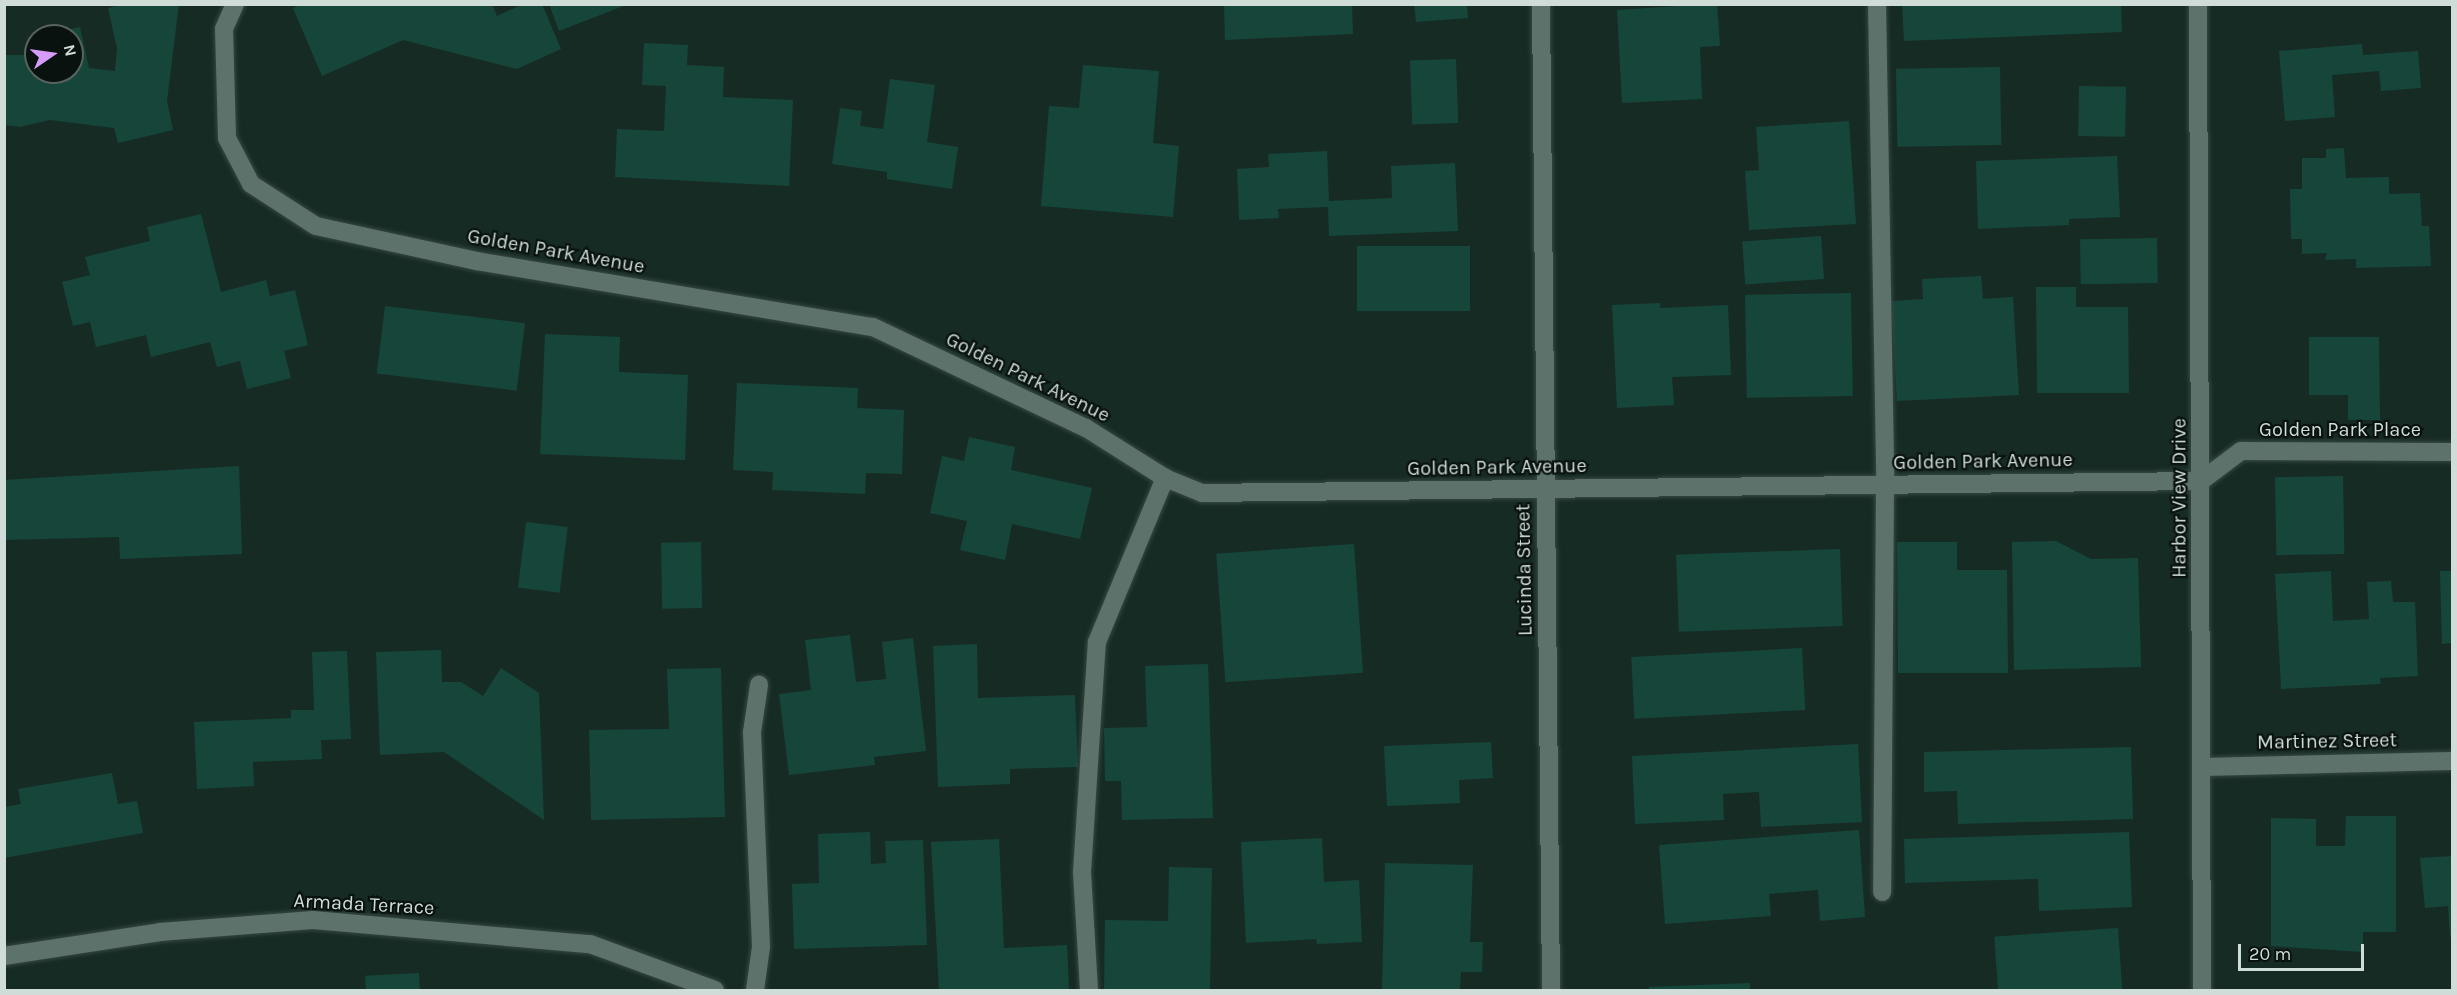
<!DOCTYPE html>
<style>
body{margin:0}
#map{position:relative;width:2457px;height:995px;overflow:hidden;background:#172b25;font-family:Karla,sans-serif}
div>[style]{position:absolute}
.building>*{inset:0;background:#16463a;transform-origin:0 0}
.roads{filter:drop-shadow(0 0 2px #374842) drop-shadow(0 0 2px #374842)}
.minor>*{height:18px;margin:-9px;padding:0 9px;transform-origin:9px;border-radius:9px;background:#5c726b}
span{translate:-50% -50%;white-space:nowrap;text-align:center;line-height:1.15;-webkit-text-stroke:4.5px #09120f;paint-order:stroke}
.street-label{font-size:20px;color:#cfdcd7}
.frame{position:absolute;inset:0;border:6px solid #cfdcd7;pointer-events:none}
.north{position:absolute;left:24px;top:24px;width:60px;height:60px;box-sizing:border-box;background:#09120f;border:2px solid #58635f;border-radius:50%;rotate:77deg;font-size:16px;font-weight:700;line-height:24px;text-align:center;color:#cfdcd7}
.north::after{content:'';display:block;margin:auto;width:21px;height:27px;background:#d59bfb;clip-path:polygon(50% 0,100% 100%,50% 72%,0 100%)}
.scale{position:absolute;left:2238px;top:944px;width:126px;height:27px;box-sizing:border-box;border:3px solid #cfdcd7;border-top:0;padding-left:8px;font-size:18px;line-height:21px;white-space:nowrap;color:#cfdcd7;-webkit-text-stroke:4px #09120f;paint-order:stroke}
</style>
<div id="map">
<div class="building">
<i style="clip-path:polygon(125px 4px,179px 4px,167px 101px,173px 130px,118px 143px,114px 128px,50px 120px,20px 127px,4px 125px,4px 55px,36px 55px,36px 72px,72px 72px,72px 36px,45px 35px,80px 27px,89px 68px,115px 71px,117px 48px,108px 8px)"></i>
<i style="clip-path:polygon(302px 4px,492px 4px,497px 16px,523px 4px,542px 4px,561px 49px,517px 69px,403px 40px,322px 76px,293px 8px)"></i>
<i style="clip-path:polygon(549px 4px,626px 4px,626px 5px,559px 31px)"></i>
<i style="clip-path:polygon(1224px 4px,1352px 4px,1353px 34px,1225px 40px)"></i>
<i style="clip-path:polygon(1414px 4px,1467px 4px,1468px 18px,1416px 22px)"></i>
<i style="clip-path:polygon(1708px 4px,1717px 4px,1720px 46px,1700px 47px,1702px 99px,1622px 103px,1617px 10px)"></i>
<i style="clip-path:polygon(1902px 4px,2121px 4px,2122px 32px,1904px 41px)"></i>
<i style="clip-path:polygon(644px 43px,688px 45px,687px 65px,724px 67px,723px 97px,793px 100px,789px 186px,615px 177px,617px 129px,664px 131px,666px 86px,642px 85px)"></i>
<i style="clip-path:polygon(2362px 44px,2363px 55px,2418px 51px,2421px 88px,2381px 91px,2379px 71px,2332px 75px,2335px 117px,2285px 121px,2279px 51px)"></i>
<i style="left:1456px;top:59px;width:64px;height:46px;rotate:88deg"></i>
<i style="clip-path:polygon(1083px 65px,1159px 71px,1153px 143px,1179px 146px,1173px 217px,1041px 206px,1049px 106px,1079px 108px)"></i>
<i style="left:2000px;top:67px;width:78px;height:104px;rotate:89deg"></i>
<i style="clip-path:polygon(890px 79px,935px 85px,927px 142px,958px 147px,952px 189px,887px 179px,887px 172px,832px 164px,840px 108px,862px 111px,860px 126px,883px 129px)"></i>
<i style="left:2079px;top:86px;width:47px;height:50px;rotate:1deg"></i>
<i style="clip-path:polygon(1849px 121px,1856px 224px,1749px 230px,1745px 171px,1759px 170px,1756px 127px)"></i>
<i style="clip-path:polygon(2344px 148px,2346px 178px,2389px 177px,2389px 194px,2420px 193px,2422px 226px,2429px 226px,2431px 266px,2356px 268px,2356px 259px,2325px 260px,2327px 253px,2302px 254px,2302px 239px,2291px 239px,2290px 189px,2302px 189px,2302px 158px,2326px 158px,2326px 149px)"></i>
<i style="clip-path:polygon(1327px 151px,1329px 201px,1392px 198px,1391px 166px,1455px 163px,1458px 231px,1329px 236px,1328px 207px,1278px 209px,1279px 218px,1239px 220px,1237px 169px,1269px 167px,1268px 154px)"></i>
<i style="clip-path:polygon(2117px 156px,2120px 217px,2069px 219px,2069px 225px,1978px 229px,1976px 161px)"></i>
<i style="clip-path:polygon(201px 214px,221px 292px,266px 280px,270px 296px,295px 290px,308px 345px,284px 351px,291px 378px,247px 389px,240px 361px,217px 367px,210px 342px,151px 357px,146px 335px,96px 347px,90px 322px,73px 326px,62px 282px,90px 275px,85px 257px,150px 241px,147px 227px)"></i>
<i style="left:1821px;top:236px;width:43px;height:79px;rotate:86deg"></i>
<i style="left:2157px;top:238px;width:45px;height:77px;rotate:89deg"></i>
<i style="left:1357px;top:246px;width:113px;height:65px"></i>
<i style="clip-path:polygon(1981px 276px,1983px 299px,2013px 297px,2019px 395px,1897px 401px,1891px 301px,1923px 299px,1922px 279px)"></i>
<i style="clip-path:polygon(2036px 287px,2076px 287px,2076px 307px,2128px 307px,2129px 393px,2037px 393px)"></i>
<i style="left:1851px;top:293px;width:103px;height:106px;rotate:89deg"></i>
<i style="clip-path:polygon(1660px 303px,1660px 308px,1728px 305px,1731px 375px,1672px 377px,1674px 405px,1617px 408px,1612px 305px)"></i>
<i style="left:385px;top:306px;width:141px;height:68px;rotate:7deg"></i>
<i style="clip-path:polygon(545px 334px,620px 337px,619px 372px,688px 375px,685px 460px,540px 454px)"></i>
<i style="clip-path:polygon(2309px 337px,2379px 337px,2380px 420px,2348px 420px,2348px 395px,2309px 395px)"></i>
<i style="clip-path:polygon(737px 383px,858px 388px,857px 408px,904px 410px,902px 474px,866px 473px,865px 494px,772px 490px,773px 472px,733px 470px)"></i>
<i style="clip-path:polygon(969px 437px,1015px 447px,1011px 470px,1092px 488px,1080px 539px,1012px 524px,1005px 560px,960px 550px,967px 521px,930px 513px,942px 456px,964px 461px)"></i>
<i style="clip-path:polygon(239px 466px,242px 554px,120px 559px,119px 537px,4px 540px,4px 480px)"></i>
<i style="left:2343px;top:476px;width:78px;height:68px;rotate:89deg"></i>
<i style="left:526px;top:522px;width:42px;height:66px;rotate:7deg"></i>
<i style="clip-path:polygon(2056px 541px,2091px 559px,2138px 558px,2141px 667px,2014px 670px,2012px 542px)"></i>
<i style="left:701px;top:542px;width:66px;height:40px;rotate:89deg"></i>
<i style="clip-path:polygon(1897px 542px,1957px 542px,1957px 570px,2007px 570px,2008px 673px,1898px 673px)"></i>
<i style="left:1354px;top:544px;width:129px;height:138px;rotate:86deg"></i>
<i style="left:1840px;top:549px;width:77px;height:164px;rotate:88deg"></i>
<i style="clip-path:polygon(2331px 571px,2333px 621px,2369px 619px,2367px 582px,2391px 581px,2393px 602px,2415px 602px,2418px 676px,2380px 678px,2381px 684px,2281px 689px,2275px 574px)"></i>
<i style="clip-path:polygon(2440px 571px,2452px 571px,2452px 643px,2442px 644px)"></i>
<i style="clip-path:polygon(850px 635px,856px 682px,886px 679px,882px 642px,913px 638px,926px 751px,874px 757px,875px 765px,789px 775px,779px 694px,811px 690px,805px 640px)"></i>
<i style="clip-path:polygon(977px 644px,978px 698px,1075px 695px,1078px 767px,1010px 769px,1010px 784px,938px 787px,933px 646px)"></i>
<i style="left:1802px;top:648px;width:62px;height:171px;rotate:87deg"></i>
<i style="clip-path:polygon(441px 650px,442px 682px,461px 682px,483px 696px,501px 668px,539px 693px,544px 820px,444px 752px,380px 755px,376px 652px)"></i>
<i style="clip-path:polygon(347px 651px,351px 739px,321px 740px,322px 759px,253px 762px,254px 786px,197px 789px,194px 722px,291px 718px,291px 710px,314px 710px,312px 652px)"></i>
<i style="clip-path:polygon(1208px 664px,1213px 818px,1122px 820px,1121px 781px,1105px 781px,1104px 728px,1147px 727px,1145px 666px)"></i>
<i style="clip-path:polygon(721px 668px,725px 817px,591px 820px,589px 730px,669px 729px,667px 669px)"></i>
<i style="clip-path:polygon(1491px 742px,1493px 778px,1459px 780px,1460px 803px,1387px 806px,1384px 746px)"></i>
<i style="clip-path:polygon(1858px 744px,1862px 822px,1761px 827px,1759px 792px,1723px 794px,1724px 820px,1635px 824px,1632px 756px)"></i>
<i style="clip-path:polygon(2131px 747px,2133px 819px,1958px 824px,1957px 791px,1924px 792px,1924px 752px)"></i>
<i style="clip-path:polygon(112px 773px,118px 804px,137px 801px,143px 833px,4px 858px,4px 807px,21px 804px,18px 789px)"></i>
<i style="clip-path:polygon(2346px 816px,2396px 816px,2396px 932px,2363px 932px,2363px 952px,2271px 946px,2271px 818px,2316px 819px,2316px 846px,2345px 846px)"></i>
<i style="clip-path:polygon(1859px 830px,1865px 917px,1820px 921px,1818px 890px,1769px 894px,1771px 916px,1665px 924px,1659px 845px)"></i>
<i style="clip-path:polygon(870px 832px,871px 864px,886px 863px,885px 841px,923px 840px,927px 945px,794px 949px,792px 884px,819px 883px,818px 834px)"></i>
<i style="clip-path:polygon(2129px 832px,2132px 907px,2039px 911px,2038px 879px,1905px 883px,1904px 839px)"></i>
<i style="clip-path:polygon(1322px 838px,1324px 882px,1359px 880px,1362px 942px,1317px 944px,1316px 939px,1246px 943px,1241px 842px)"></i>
<i style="clip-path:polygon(999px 839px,1004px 948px,1067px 945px,1069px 990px,939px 990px,931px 842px)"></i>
<i style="clip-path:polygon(2452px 856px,2452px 937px,2450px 937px,2448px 906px,2425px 908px,2420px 858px)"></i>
<i style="clip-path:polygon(1385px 863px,1473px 865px,1470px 942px,1483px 942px,1482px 972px,1461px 972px,1460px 990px,1382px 990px)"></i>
<i style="clip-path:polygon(1169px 867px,1212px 868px,1210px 990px,1104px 990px,1105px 920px,1168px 921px)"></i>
<i style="left:2118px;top:928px;width:62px;height:124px;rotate:86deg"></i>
<i style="left:419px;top:973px;width:17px;height:54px;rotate:87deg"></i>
<i style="clip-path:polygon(1750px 983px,1750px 990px,1649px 990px,1649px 987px)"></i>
</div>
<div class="roads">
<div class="minor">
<i style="left:235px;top:4px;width:27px;rotate:114deg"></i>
<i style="left:224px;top:29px;width:109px;rotate:88.4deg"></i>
<i style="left:227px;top:138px;width:52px;rotate:62.4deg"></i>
<i style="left:251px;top:184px;width:77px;rotate:32.9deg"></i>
<i style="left:316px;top:226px;width:165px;rotate:12.3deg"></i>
<i style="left:477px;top:261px;width:401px;rotate:9.5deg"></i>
<i style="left:873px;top:327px;width:236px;rotate:25.4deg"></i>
<i style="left:1086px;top:428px;width:93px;rotate:32.3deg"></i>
<i style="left:1165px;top:478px;width:40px;rotate:22deg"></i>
<i style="left:1202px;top:493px;width:999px;rotate:-0.69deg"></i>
<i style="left:1541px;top:4px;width:986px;rotate:89.42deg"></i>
<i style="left:1877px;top:4px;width:481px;rotate:89deg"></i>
<i style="left:1885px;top:485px;width:407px;rotate:90.4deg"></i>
<i style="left:2198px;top:4px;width:986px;rotate:89.77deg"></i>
<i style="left:2201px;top:481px;width:50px;rotate:-36.9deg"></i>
<i style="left:2241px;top:451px;width:211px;rotate:0.3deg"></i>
<i style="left:2202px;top:767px;width:250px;rotate:-1.4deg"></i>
<i style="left:4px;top:956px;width:158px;rotate:-8.7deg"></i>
<i style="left:160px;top:932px;width:153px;rotate:-4.5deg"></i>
<i style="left:313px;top:920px;width:278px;rotate:5deg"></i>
<i style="left:590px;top:944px;width:133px;rotate:20.2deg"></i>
<i style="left:755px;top:990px;width:43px;rotate:-82.1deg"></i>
<i style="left:761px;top:947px;width:215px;rotate:-92.4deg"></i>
<i style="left:752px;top:732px;width:48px;rotate:-81.5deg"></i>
<i style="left:1089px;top:990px;width:118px;rotate:-93.4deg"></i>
<i style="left:1082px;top:872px;width:230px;rotate:-86.3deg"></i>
<i style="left:1097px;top:642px;width:178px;rotate:-67.5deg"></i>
</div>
</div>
<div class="street-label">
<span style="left:556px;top:251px;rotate:10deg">Golden Park Avenue</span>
<span style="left:1028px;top:377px;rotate:26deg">Golden Park Avenue</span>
<span style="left:2340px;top:429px">Golden Park Place</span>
<span style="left:1983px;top:461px;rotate:-1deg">Golden Park Avenue</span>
<span style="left:1497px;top:467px;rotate:-1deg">Golden Park Avenue</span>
<span style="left:2179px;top:498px;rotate:-90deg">Harbor View Drive</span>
<span style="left:1524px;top:570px;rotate:-91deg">Lucinda Street</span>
<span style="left:2327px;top:741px;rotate:-1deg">Martinez Street</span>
<span style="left:364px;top:904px;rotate:3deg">Armada Terrace</span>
</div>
<div class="frame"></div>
<div class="north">N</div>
<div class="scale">20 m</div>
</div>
